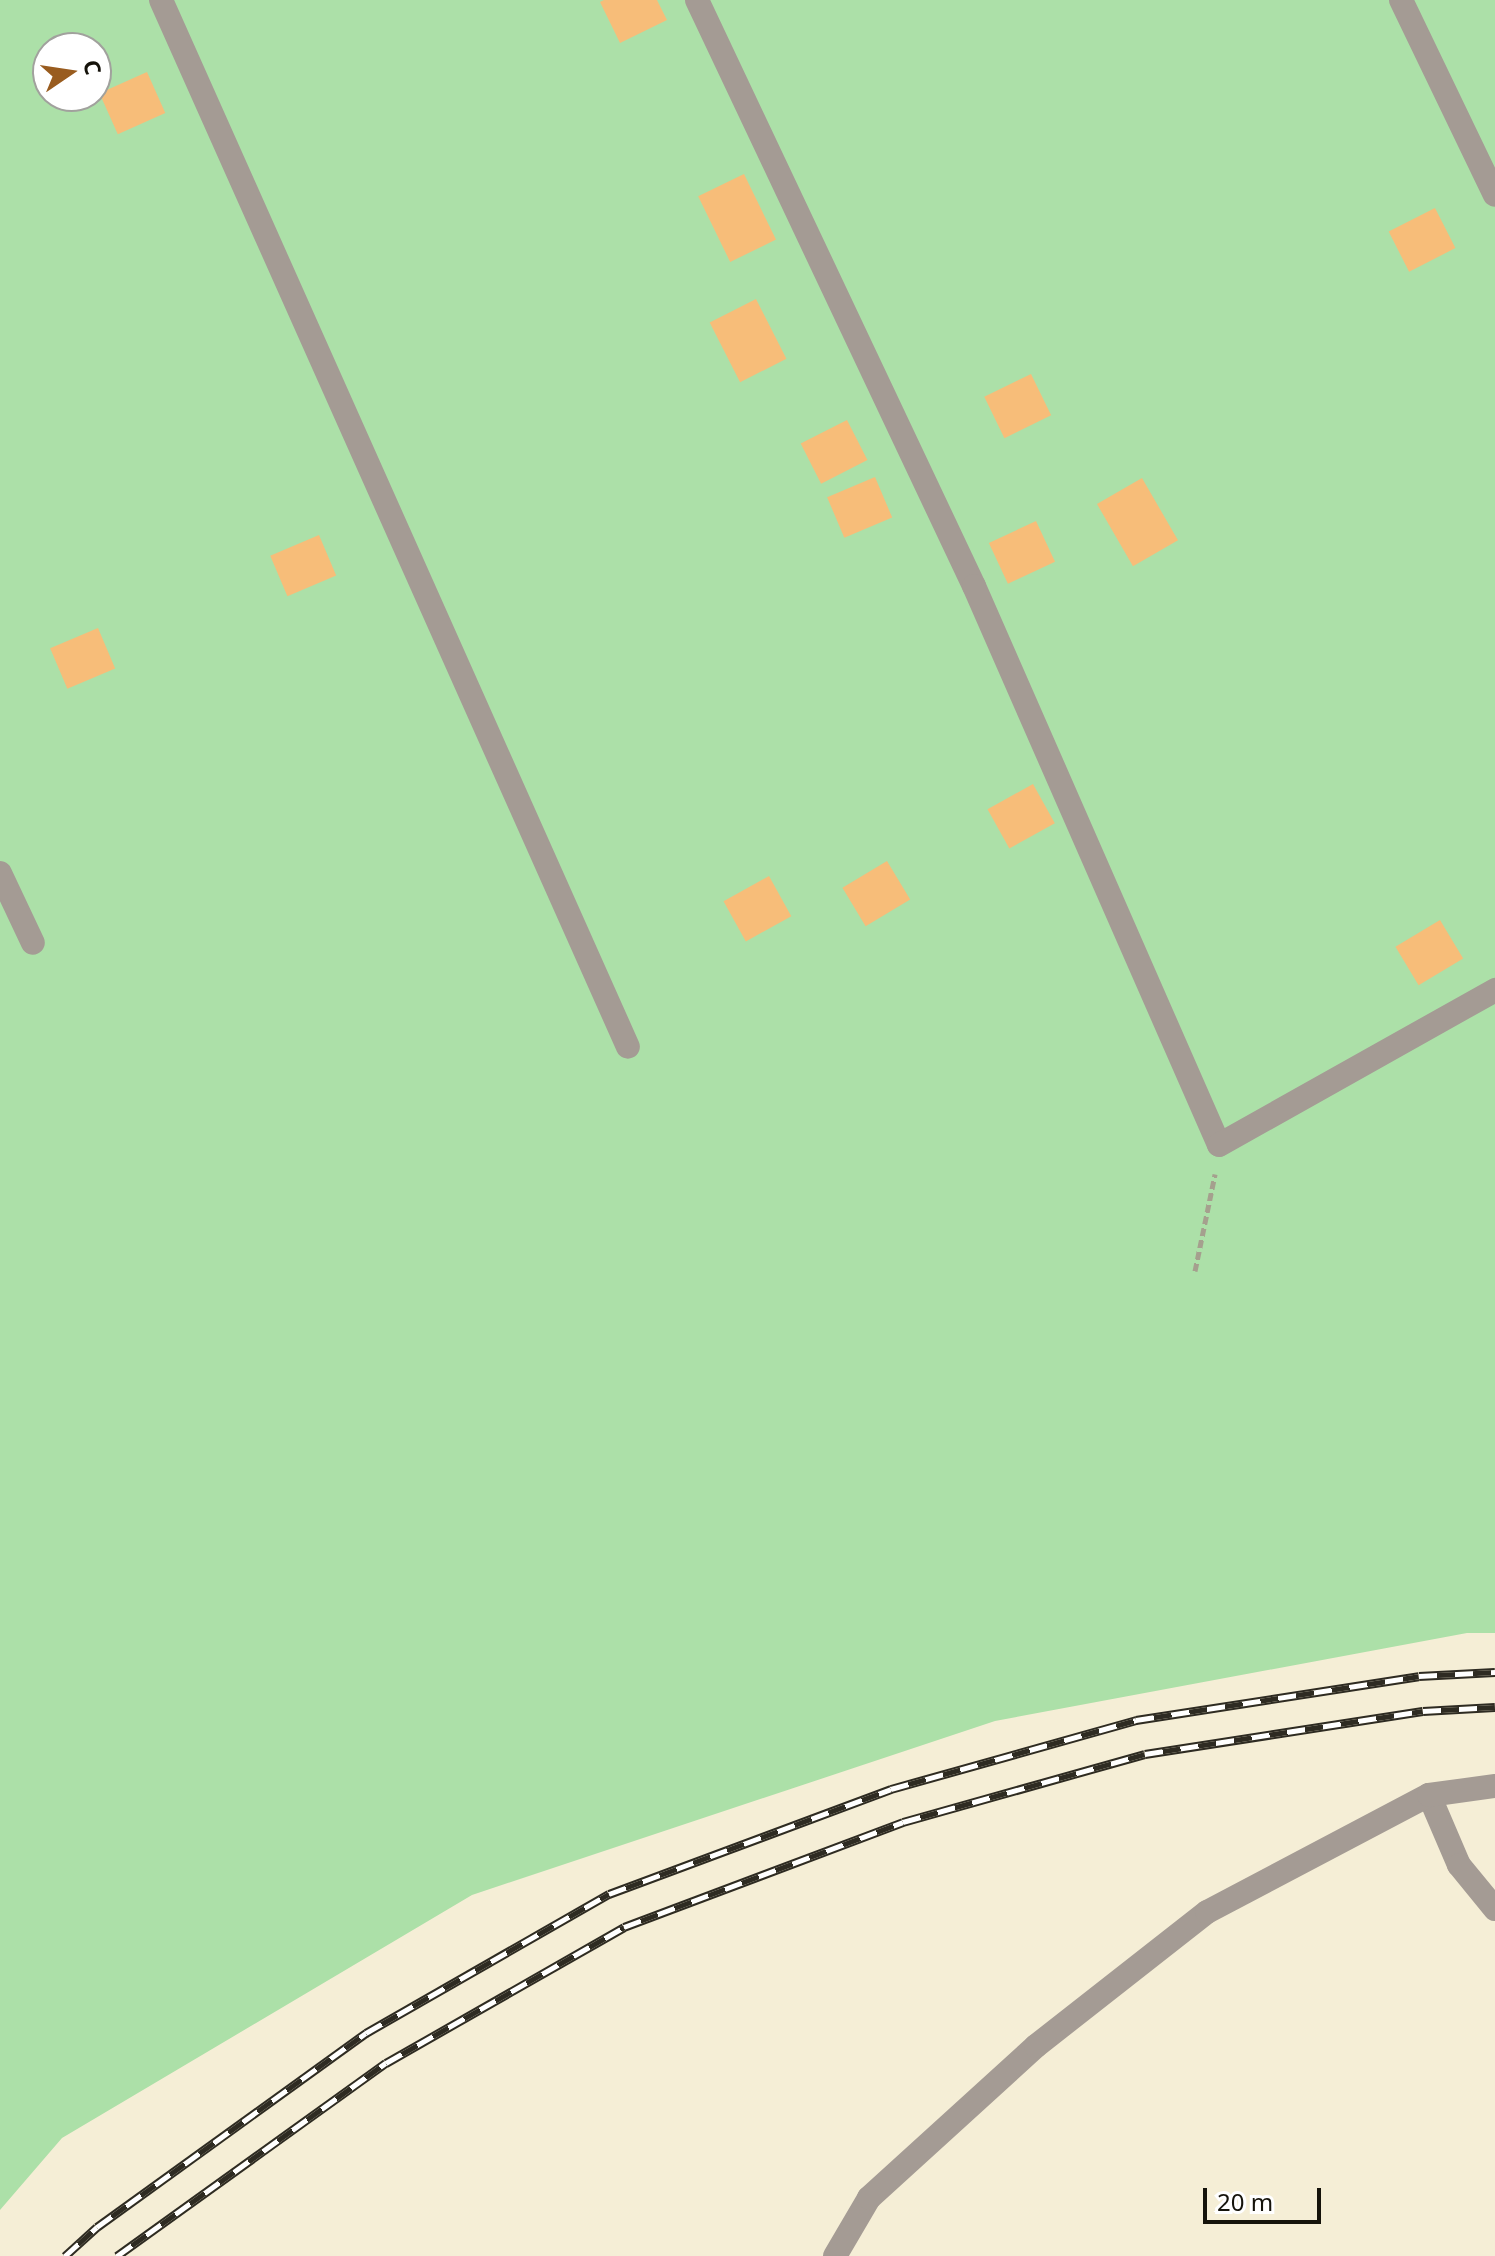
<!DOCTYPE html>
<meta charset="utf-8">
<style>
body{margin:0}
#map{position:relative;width:1495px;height:2256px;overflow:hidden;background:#f5eed6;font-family:"Noto Sans",sans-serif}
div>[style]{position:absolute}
.green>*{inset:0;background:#ace0a8}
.building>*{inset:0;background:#f7bd79;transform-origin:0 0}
.path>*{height:5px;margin-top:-2.5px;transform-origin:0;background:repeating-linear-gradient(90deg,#a5a08e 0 8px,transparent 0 12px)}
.minor>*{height:24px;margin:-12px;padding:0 12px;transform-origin:12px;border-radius:12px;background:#a49b94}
.rail>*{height:9px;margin-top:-4.5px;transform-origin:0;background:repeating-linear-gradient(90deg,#fff 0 18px,#2e2b22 0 36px);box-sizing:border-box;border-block:2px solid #2e2b22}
span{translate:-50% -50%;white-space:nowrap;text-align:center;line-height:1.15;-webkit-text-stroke:8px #fff;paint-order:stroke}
.north{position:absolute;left:32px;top:32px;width:80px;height:80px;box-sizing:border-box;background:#fff;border:2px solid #a1a19d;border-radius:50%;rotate:77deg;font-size:22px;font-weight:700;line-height:32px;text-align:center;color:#15130b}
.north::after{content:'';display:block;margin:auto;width:28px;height:36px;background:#995c1f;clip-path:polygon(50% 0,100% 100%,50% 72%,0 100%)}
.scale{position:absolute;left:1203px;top:2188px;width:118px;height:36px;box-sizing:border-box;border:4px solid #15130b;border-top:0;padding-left:10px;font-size:24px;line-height:28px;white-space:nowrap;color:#15130b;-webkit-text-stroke:6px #fff;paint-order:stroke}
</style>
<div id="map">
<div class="green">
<i style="clip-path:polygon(evenodd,0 0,1495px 0,1495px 1633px,1467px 1633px,995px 1721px,472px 1895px,62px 2138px,0 2210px,0 0,48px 48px,96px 48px,96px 96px,48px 96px,48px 48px)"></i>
</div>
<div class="building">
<i style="clip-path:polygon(604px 0,657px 0,667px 20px,620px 43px,600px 2px)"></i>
<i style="left:147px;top:72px;width:45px;height:52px;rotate:66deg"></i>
<i style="left:744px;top:174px;width:73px;height:51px;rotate:64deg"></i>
<i style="left:1435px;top:208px;width:45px;height:52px;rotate:63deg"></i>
<i style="left:756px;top:299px;width:67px;height:52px;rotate:63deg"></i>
<i style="left:1031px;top:374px;width:46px;height:52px;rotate:64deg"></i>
<i style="left:847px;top:420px;width:45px;height:52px;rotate:63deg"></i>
<i style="left:875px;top:477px;width:44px;height:52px;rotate:67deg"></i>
<i style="left:1142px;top:478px;width:72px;height:52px;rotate:60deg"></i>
<i style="left:1036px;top:521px;width:45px;height:52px;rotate:65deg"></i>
<i style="left:319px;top:535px;width:44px;height:53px;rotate:67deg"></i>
<i style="left:98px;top:628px;width:44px;height:52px;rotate:67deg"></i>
<i style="left:1033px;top:784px;width:45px;height:52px;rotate:61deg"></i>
<i style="left:887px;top:861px;width:45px;height:52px;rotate:59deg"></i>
<i style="left:769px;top:876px;width:46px;height:52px;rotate:61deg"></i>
<i style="left:1440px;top:920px;width:45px;height:52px;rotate:59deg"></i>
</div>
<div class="path">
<i style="left:1195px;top:1271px;width:99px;rotate:-78.3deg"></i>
</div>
<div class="minor">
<i style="left:161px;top:0;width:1146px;rotate:65.96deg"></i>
<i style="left:697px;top:0;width:648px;rotate:64.7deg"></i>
<i style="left:974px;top:586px;width:610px;rotate:66.33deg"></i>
<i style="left:1219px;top:1145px;width:317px;rotate:-29.3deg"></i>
<i style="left:1401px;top:0;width:216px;rotate:64.3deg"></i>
<i style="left:0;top:873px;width:77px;rotate:64.8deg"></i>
<i style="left:1429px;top:1795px;width:76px;rotate:66.8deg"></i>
<i style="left:1459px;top:1865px;width:57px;rotate:50.7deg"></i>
<i style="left:835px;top:2256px;width:67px;rotate:-59.6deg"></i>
<i style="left:869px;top:2198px;width:226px;rotate:-42.3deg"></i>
<i style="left:1036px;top:2046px;width:217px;rotate:-38.1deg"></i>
<i style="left:1207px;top:1912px;width:251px;rotate:-27.8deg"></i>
<i style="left:1429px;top:1795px;width:67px;rotate:-7.8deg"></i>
</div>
<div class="rail">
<i style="left:65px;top:2256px;width:43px;rotate:-42.2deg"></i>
<i style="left:97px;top:2227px;width:332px;rotate:-35.8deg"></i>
<i style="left:366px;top:2033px;width:280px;rotate:-29.8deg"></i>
<i style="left:609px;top:1894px;width:301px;rotate:-20.4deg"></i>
<i style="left:891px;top:1789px;width:255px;rotate:-15.7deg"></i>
<i style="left:1136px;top:1720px;width:286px;rotate:-8.8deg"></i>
<i style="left:1419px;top:1676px;width:76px;rotate:-3deg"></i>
<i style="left:117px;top:2256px;width:331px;rotate:-35.7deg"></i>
<i style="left:386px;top:2063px;width:274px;rotate:-29.7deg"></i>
<i style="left:624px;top:1927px;width:298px;rotate:-20.6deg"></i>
<i style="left:903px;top:1822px;width:251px;rotate:-15.7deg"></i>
<i style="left:1145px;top:1754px;width:281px;rotate:-8.8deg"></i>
<i style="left:1423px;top:1711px;width:72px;rotate:-3.2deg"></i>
</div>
<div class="north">С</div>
<div class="scale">20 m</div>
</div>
